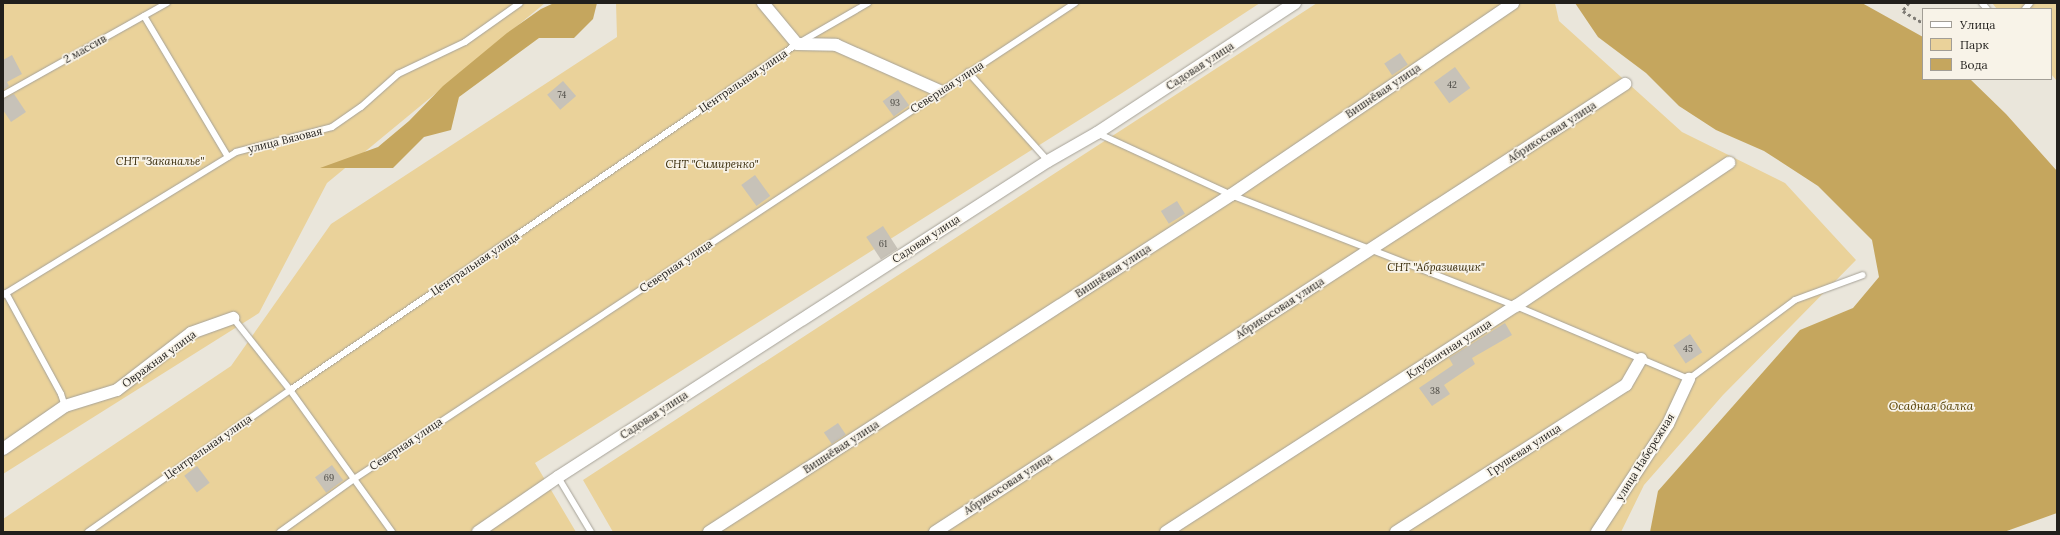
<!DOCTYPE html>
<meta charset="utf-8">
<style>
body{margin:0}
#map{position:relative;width:2060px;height:535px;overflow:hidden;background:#eae6db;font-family:Lora,serif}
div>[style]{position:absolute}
.green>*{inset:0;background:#ead29a}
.water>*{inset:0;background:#c5a65e}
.building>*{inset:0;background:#c7c2b8;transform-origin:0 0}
.path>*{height:2.5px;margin-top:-1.25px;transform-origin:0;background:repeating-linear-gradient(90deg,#7f7c75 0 3px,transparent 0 6px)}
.roads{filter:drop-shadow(0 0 1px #a6a298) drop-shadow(0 0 1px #a6a298)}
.service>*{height:6px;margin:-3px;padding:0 3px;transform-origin:3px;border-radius:3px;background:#fff}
.minor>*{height:12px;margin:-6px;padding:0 6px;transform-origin:6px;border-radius:6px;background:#fff}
span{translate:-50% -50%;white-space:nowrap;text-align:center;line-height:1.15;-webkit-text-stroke:3.5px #f8f3e8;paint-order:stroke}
.number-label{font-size:9px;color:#4a4843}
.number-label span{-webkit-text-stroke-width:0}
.street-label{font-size:11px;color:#211f1c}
.park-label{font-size:11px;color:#352807;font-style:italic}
.water-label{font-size:12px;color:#564104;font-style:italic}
.frame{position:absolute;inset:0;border:4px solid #211f1c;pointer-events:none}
.legend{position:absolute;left:1922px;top:8px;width:130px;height:72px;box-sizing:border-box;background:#f8f3e8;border:1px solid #a29e96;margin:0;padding:5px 7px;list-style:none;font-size:12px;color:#211f1c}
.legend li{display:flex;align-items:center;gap:8px;height:20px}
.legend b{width:20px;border:1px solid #a29e96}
</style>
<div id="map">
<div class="green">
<i style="clip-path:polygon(3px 3px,545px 3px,327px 183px,259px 313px,3px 474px)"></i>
<i style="clip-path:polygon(616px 3px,1260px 3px,1122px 93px,535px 463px,576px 532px,3px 532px,3px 519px,231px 366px,331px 224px,617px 37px)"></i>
<i style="clip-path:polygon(1317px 3px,1555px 3px,1559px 21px,1682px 132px,1785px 183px,1856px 260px,1723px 395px,1644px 485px,1621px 532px,613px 532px,583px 480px)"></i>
<i style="clip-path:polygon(1992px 3px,2057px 3px,2057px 81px,2051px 74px,2051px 9px,1997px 9px)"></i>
</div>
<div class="water">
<i style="clip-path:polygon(554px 3px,597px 3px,593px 19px,574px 38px,539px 38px,459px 97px,451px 130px,424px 137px,393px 168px,320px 168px,378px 147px,409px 121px,443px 86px,507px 33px,541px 9px)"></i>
<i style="clip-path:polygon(1575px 3px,1862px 3px,1923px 37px,1923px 79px,1970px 79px,2006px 114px,2057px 171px,2057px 513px,2004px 532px,1650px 532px,1658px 491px,1800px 330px,1853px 308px,1879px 277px,1872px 240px,1818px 186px,1764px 151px,1716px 130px,1679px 106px,1646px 73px,1598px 37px)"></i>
</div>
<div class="building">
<i style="left:1400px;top:53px;width:14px;height:19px;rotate:56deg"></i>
<i style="clip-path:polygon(12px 55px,22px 74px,7px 82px,9px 86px,3px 90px,3px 60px)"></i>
<i style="left:1455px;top:67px;width:26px;height:26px;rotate:54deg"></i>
<i style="left:563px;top:81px;width:20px;height:21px;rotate:49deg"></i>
<i style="left:898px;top:90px;width:19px;height:19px;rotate:54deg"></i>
<i style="clip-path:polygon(14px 94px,26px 112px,11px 122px,3px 110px,3px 99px)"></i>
<i style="left:755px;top:175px;width:26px;height:17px;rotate:54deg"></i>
<i style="left:1177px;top:201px;width:15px;height:19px;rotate:58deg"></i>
<i style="left:883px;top:226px;width:27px;height:20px;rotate:57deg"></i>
<i style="clip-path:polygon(1505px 323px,1512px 335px,1472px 358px,1475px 364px,1444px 385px,1450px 394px,1432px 406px,1419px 388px,1453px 365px,1449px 358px)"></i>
<i style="left:1690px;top:334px;width:22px;height:20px;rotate:56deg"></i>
<i style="left:838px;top:423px;width:14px;height:17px;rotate:56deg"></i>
<i style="left:332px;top:465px;width:19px;height:21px;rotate:54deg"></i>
<i style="left:197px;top:466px;width:21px;height:16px;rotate:53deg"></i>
</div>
<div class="path">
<i style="left:1909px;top:3px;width:10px;rotate:127deg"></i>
<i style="left:1903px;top:11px;width:23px;rotate:31deg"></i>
</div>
<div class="roads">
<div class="service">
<i style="left:1982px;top:3px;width:8px;rotate:50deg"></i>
<i style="left:2025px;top:9px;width:8px;rotate:-50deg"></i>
<i style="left:144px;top:16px;width:164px;rotate:59.2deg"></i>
<i style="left:968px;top:72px;width:120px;rotate:48deg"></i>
<i style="left:3px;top:95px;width:188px;rotate:-29.3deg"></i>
<i style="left:1097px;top:133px;width:148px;rotate:24.8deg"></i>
<i style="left:1231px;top:195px;width:306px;rotate:21.3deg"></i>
<i style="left:1516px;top:306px;width:188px;rotate:22.9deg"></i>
<i style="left:1689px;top:379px;width:132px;rotate:-36.7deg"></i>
<i style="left:1795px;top:300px;width:72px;rotate:-20.2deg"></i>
<i style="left:6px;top:293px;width:115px;rotate:61.4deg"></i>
<i style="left:61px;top:394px;width:13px;rotate:72deg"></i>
<i style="left:3px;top:295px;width:273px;rotate:-31.5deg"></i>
<i style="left:236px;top:152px;width:99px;rotate:-14.6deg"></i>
<i style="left:332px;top:127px;width:35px;rotate:-35deg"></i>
<i style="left:361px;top:107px;width:50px;rotate:-41.7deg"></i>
<i style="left:398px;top:74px;width:74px;rotate:-25.5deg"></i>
<i style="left:465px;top:42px;width:67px;rotate:-35.3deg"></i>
<i style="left:233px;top:318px;width:92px;rotate:51.6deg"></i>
<i style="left:290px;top:390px;width:175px;rotate:54.3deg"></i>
<i style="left:558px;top:477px;width:64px;rotate:59deg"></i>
<i style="left:88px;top:532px;width:247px;rotate:-35.1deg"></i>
<i style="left:290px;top:390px;width:614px;rotate:-34.31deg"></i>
<i style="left:797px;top:44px;width:82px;rotate:-30deg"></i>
<i style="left:280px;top:532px;width:91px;rotate:-35.6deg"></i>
<i style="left:354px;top:479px;width:864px;rotate:-33.43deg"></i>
</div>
<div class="minor">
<i style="left:763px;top:3px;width:53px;rotate:50.3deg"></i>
<i style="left:797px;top:44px;width:39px;rotate:1deg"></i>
<i style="left:836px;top:45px;width:114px;rotate:23.9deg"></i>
<i style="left:3px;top:449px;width:75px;rotate:-34.7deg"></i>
<i style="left:65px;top:406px;width:54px;rotate:-17.1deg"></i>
<i style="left:117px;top:390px;width:93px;rotate:-37.6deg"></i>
<i style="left:191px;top:333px;width:45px;rotate:-19.7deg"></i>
<i style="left:478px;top:532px;width:97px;rotate:-34.5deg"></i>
<i style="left:558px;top:477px;width:583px;rotate:-32.82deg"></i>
<i style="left:1048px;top:161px;width:56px;rotate:-29.7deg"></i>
<i style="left:1097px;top:133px;width:237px;rotate:-33.3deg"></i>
<i style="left:709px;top:532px;width:621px;rotate:-32.85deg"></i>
<i style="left:1231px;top:195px;width:341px;rotate:-34.2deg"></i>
<i style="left:935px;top:532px;width:823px;rotate:-32.99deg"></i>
<i style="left:1166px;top:532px;width:417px;rotate:-32.9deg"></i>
<i style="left:1516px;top:306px;width:257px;rotate:-33.9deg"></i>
<i style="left:1396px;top:532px;width:273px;rotate:-32.6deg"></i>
<i style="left:1626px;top:385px;width:30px;rotate:-60deg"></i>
<i style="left:1597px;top:532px;width:129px;rotate:-56.7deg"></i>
<i style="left:1668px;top:424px;width:50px;rotate:-65deg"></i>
</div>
</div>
<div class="number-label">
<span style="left:1452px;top:85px">42</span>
<span style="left:562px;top:95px">74</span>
<span style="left:895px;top:103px">93</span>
<span style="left:883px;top:244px">61</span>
<span style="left:1688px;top:349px">45</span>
<span style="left:1435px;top:391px">38</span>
<span style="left:329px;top:478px">69</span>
</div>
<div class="street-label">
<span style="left:85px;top:49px;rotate:-29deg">2 массив</span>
<span style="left:1200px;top:66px;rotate:-33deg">Садовая улица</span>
<span style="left:743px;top:81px;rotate:-34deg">Центральная улица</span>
<span style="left:947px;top:87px;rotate:-33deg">Северная улица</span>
<span style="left:1383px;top:91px;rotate:-34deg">Вишнёвая улица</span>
<span style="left:1552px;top:132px;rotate:-33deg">Абрикосовая улица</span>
<span style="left:285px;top:140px;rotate:-14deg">улица Вязовая</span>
<span style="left:926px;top:239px;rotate:-33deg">Садовая улица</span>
<span style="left:475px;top:264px;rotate:-34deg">Центральная улица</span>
<span style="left:676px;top:266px;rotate:-34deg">Северная улица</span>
<span style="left:1113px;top:271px;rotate:-33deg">Вишнёвая улица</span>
<span style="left:1280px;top:308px;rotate:-33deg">Абрикосовая улица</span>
<span style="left:1449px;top:349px;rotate:-33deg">Клубничная улица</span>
<span style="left:159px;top:359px;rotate:-36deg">Овражная улица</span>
<span style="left:654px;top:415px;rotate:-33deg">Садовая улица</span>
<span style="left:406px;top:444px;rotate:-34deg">Северная улица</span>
<span style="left:208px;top:447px;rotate:-35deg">Центральная улица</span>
<span style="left:841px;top:447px;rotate:-33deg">Вишнёвая улица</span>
<span style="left:1524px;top:450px;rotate:-33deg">Грушевая улица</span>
<span style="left:1645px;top:457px;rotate:-58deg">улица Набережная</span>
<span style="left:1008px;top:484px;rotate:-33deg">Абрикосовая улица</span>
</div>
<div class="park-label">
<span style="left:160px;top:161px">СНТ "Заканалье"</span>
<span style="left:712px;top:164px">СНТ "Симиренко"</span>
<span style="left:1436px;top:267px">СНТ "Абразивщик"</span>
</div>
<div class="water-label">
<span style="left:1931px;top:406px">Осадная балка</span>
</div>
<div class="frame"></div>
<ul class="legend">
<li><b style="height:5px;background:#fff"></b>Улица</li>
<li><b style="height:11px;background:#ead29a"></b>Парк</li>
<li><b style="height:11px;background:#c5a65e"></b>Вода</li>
</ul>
</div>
